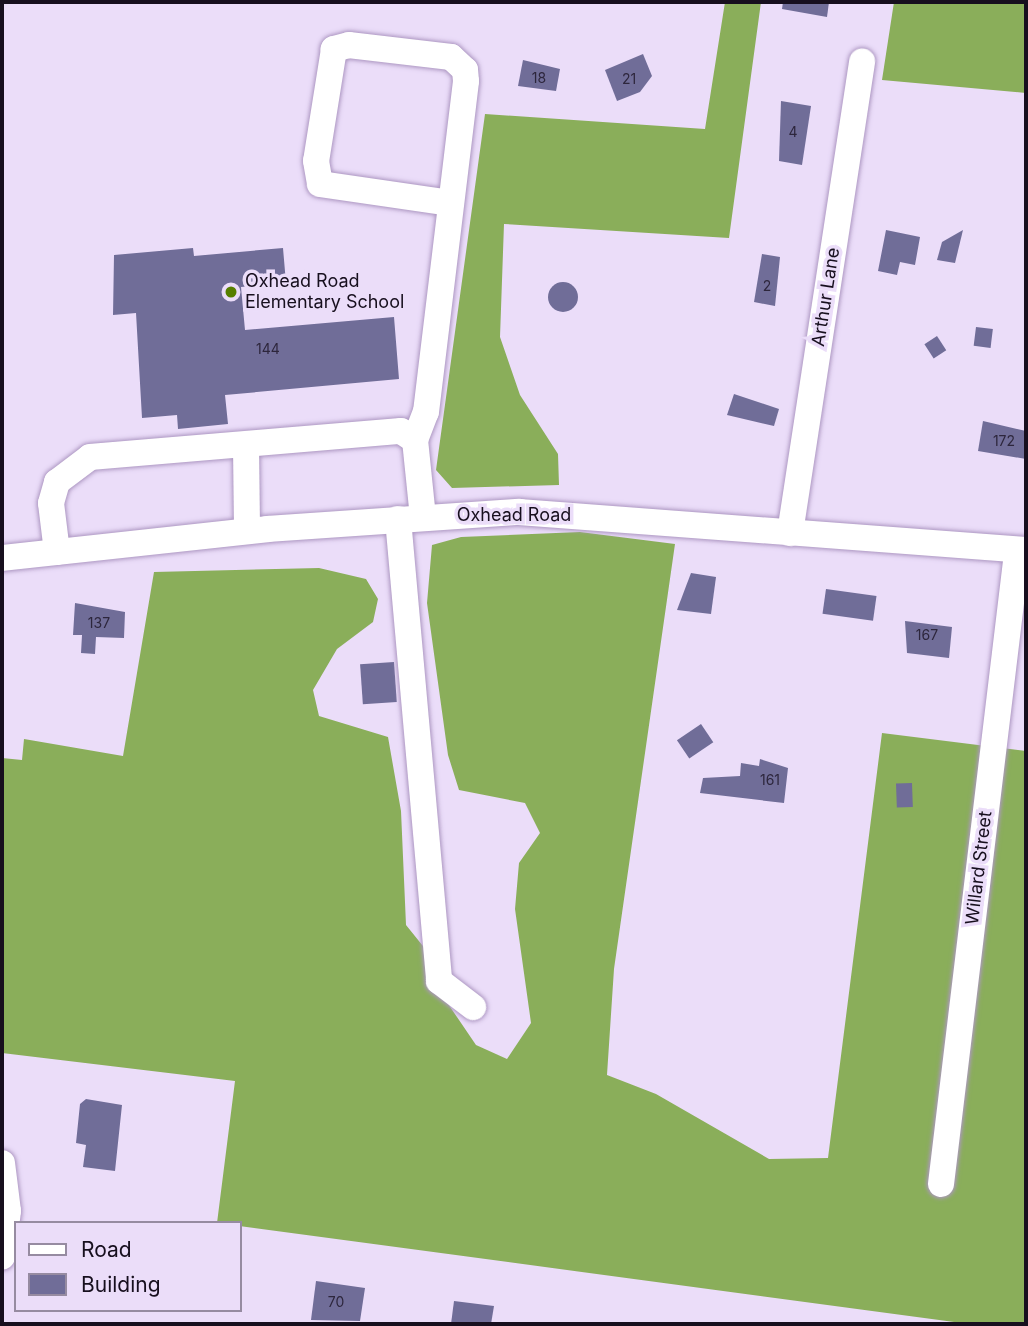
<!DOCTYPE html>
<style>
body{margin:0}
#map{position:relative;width:1028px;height:1326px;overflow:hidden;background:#ebddf9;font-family:Inter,sans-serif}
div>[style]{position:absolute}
.forest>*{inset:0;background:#8aae5a}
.building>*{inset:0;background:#706d98;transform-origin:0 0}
.round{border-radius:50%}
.roads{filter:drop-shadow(0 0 2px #ad97c2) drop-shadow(0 0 2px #ad97c2)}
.minor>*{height:26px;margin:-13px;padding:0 13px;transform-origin:13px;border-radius:13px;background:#fff}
.dots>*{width:19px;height:19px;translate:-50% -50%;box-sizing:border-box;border:4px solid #ebddf9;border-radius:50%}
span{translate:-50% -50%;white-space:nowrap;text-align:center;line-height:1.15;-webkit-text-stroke:7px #ebddf9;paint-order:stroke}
.number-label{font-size:14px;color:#2d263c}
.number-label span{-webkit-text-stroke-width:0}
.poi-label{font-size:18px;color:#170f1e}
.left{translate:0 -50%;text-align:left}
.street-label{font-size:18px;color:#170f1e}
.frame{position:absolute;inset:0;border:4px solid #170f1e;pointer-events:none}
.legend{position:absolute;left:14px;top:1221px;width:228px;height:91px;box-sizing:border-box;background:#ebddf9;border:2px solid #968ba1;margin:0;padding:9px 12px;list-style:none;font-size:21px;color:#170f1e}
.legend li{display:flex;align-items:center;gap:14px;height:35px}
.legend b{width:35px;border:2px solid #968ba1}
</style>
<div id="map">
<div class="forest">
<i style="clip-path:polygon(725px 2px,761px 2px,729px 238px,504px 224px,500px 337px,520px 395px,558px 454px,559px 485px,452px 488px,436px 470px,485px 114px,705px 129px)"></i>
<i style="clip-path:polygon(894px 2px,1026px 2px,1026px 93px,882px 80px)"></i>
<i style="clip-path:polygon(580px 532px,675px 544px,614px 969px,607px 1075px,656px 1094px,769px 1159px,828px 1158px,882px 733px,1026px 751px,1026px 1324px,969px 1324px,217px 1223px,235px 1081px,2px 1053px,2px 758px,22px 760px,24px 739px,123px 756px,154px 572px,319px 568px,366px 579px,378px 599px,373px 622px,337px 649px,313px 690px,319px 716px,388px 737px,401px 811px,406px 925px,431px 956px,440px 992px,476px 1045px,507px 1059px,531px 1023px,515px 909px,519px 863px,540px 833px,525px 803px,459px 790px,448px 755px,427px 603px,432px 545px,461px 537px)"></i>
</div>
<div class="building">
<i style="clip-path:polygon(783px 2px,829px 2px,827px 17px,782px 9px)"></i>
<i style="clip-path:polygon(643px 54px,652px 76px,640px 92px,617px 101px,605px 70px)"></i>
<i style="clip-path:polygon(523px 60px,560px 69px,556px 91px,518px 86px)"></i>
<i style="clip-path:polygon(781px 101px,811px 106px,802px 165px,779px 161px)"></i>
<i style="clip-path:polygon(886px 230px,920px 237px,915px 265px,900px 262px,897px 275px,878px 271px)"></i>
<i style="clip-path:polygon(963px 230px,955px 263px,937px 260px,942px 242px)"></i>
<i style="clip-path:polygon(193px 248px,194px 256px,283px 248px,286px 283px,241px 287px,245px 330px,394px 317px,399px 379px,225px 395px,228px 424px,178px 429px,177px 415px,142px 418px,136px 313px,113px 315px,114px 255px)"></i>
<i style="clip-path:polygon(762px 254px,780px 257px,775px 306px,754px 302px)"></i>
<i class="round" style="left:548px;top:282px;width:30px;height:30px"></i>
<i style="left:976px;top:327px;width:17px;height:19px;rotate:7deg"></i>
<i style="left:937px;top:336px;width:17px;height:15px;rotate:57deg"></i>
<i style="clip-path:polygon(734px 394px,779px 409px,774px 426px,727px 415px)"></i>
<i style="clip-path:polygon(983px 421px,1026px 431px,1026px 459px,978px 451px)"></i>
<i style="clip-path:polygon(691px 573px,716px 577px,711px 614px,677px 610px)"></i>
<i style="left:826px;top:589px;width:51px;height:25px;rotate:8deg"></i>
<i style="clip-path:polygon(75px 603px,125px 612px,124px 638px,96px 637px,95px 654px,81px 653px,82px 635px,73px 635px)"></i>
<i style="clip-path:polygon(905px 621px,952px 627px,949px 658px,907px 653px)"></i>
<i style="left:394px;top:662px;width:40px;height:34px;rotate:86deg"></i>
<i style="left:701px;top:724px;width:22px;height:29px;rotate:56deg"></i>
<i style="clip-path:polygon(760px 759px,788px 768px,784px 803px,700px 793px,703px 778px,740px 776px,741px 763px,759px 766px)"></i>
<i style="left:912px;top:783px;width:24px;height:16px;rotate:88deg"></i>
<i style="clip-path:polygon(86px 1099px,122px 1105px,115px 1171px,83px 1167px,86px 1145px,76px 1143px,80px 1104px)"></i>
<i style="clip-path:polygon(316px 1281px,365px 1288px,360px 1321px,311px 1320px)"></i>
<i style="clip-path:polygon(454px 1301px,494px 1306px,491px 1324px,451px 1324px)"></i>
</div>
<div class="roads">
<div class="minor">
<i style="left:415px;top:440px;width:30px;rotate:-69deg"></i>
<i style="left:426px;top:412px;width:333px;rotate:-83.1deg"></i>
<i style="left:466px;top:81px;width:11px;rotate:-95deg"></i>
<i style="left:465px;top:70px;width:19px;rotate:-137deg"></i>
<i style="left:451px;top:57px;width:103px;rotate:-173.3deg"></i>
<i style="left:349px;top:45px;width:16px;rotate:165deg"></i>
<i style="left:334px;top:49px;width:113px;rotate:99.1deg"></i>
<i style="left:316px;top:161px;width:23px;rotate:80deg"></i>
<i style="left:320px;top:184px;width:132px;rotate:8.3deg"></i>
<i style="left:246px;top:446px;width:85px;rotate:89.3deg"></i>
<i style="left:398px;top:519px;width:464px;rotate:84.9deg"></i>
<i style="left:439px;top:981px;width:43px;rotate:37.4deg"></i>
<i style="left:790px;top:533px;width:477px;rotate:-81.3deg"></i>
<i style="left:57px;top:552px;width:49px;rotate:-97deg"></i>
<i style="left:51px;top:503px;width:22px;rotate:-74deg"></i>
<i style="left:57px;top:482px;width:41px;rotate:-37.1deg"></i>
<i style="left:90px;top:457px;width:312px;rotate:-4.8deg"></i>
<i style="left:401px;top:431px;width:17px;rotate:33deg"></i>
<i style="left:415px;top:440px;width:77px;rotate:84.1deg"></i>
<i style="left:2px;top:558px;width:267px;rotate:-6.2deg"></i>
<i style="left:267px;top:529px;width:253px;rotate:-3.9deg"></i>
<i style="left:519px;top:512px;width:508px;rotate:4.29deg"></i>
<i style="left:2px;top:1163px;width:48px;rotate:82.9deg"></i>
<i style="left:8px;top:1211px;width:46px;rotate:97.4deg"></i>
<i style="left:941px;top:1184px;width:636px;rotate:-83.13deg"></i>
<i style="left:1017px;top:553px;width:9px;rotate:6deg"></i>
</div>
</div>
<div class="dots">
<i style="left:231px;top:292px;background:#577f00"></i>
</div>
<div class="number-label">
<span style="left:539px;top:78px">18</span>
<span style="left:629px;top:79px">21</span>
<span style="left:793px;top:132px">4</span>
<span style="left:767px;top:286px">2</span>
<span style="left:268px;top:349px">144</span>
<span style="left:1004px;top:441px">172</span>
<span style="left:99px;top:623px">137</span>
<span style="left:927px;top:635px">167</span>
<span style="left:770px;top:780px">161</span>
<span style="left:336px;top:1302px">70</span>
</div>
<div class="poi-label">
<span class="left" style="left:245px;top:292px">Oxhead Road<br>Elementary School</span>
</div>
<div class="street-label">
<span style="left:826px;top:297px;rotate:-81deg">Arthur Lane</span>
<span style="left:514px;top:515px">Oxhead Road</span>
<span style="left:979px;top:868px;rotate:-83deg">Willard Street</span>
</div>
<div class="frame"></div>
<ul class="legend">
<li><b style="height:9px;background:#fff"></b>Road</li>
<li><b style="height:19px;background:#706d98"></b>Building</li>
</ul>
</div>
